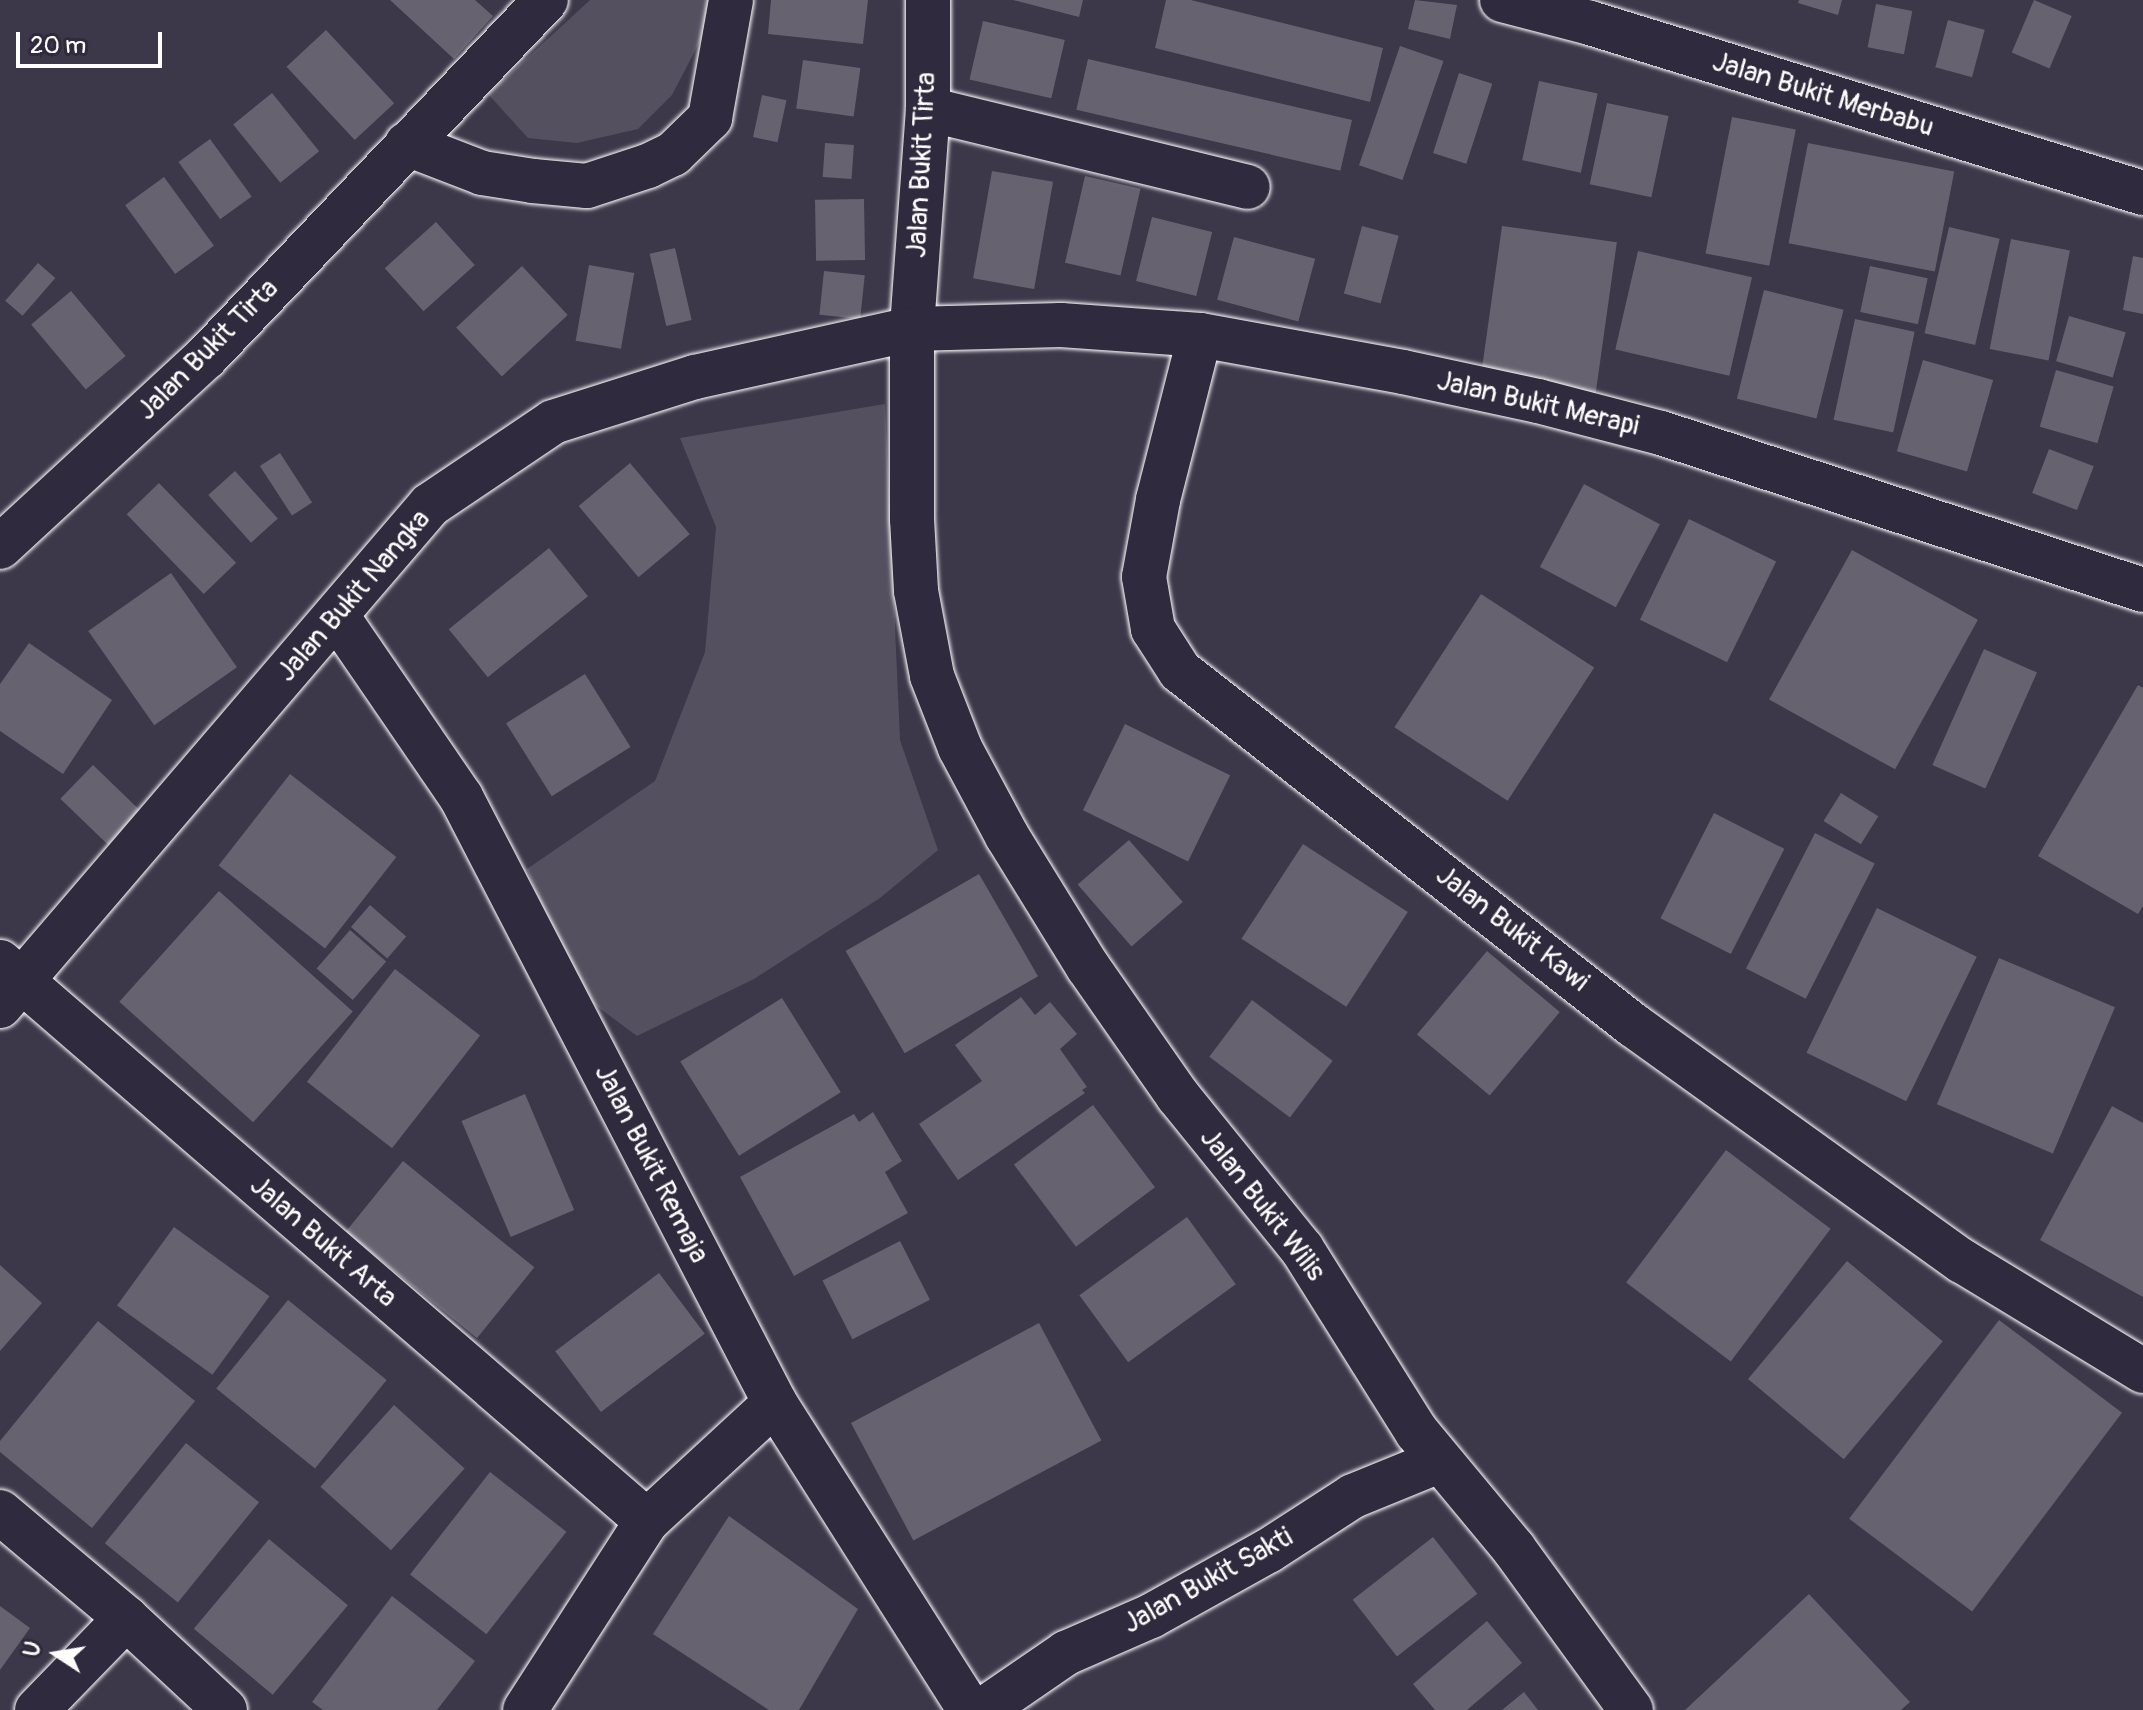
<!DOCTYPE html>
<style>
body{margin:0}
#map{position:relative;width:2143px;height:1710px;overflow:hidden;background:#3c3749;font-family:Pangolin,sans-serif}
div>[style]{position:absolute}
.green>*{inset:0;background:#555060}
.building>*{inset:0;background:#666270;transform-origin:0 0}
.roads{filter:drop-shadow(0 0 2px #fff) drop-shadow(0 0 2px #fff)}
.street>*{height:44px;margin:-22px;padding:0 22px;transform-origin:22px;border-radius:22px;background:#2f2a3d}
span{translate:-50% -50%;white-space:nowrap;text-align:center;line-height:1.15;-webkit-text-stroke:8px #2f2a3d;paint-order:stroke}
.street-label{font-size:28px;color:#fff}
.north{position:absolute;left:16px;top:1614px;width:80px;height:80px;-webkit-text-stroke:6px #2f2a3d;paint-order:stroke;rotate:282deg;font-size:22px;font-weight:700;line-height:32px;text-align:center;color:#fff}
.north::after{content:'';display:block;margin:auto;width:28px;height:36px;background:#fff;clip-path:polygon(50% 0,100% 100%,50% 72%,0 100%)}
.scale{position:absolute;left:16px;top:32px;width:146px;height:36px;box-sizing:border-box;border:4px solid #fff;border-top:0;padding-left:10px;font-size:24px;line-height:28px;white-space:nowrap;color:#fff;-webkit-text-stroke:6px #2f2a3d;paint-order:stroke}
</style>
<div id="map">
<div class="green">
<i style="clip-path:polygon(590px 0,710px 0,710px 22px,672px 95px,638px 129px,577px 143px,528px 138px,488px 94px)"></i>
<i style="clip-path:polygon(885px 404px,900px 740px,938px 850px,880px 898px,754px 979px,637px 1036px,575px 990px,527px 869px,655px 781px,705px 652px,716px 527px,680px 438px)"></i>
</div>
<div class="building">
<i style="clip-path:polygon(390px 0,475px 0,493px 16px,454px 59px)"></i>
<i style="clip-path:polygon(771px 0,868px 0,863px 44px,768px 34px)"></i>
<i style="clip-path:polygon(1013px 0,1083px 0,1079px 17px)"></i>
<i style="clip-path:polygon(1166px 0,1191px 0,1383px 48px,1370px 102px,1155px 48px)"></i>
<i style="clip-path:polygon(1415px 0,1457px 5px,1450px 39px,1408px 29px)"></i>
<i style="clip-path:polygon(1799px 0,1842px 0,1838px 15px,1798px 3px)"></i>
<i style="left:2034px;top:0;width:41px;height:57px;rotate:23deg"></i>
<i style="left:1876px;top:4px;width:37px;height:44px;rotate:11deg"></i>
<i style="left:1948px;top:20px;width:38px;height:49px;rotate:15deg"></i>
<i style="left:983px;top:21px;width:84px;height:60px;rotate:13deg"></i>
<i style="left:326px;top:30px;width:100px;height:54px;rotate:47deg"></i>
<i style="left:1400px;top:46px;width:46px;height:126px;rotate:19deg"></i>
<i style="left:1088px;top:59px;width:271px;height:52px;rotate:13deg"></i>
<i style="left:803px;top:60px;width:58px;height:49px;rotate:8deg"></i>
<i style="left:1459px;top:73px;width:35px;height:84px;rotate:18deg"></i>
<i style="left:1539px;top:81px;width:60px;height:81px;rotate:12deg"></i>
<i style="left:272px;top:93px;width:75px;height:50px;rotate:51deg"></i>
<i style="left:762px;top:95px;width:25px;height:43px;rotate:12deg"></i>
<i style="left:1607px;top:103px;width:63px;height:83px;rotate:12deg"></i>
<i style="left:1732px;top:117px;width:65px;height:139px;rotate:11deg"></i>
<i style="left:210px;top:139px;width:71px;height:39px;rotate:54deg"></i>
<i style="left:825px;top:143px;width:29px;height:34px;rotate:4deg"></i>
<i style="left:1808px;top:143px;width:149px;height:102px;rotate:11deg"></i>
<i style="left:992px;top:171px;width:62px;height:109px;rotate:10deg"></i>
<i style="left:1085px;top:176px;width:57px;height:89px;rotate:13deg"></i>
<i style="left:164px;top:177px;width:85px;height:48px;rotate:54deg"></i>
<i style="left:864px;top:199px;width:61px;height:49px;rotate:89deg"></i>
<i style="left:1152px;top:217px;width:62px;height:66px;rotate:14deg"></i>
<i style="left:436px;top:222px;width:58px;height:69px;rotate:48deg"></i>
<i style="left:1362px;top:226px;width:38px;height:70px;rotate:15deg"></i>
<i style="left:1502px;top:226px;width:116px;height:156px;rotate:8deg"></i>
<i style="left:1949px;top:227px;width:52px;height:109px;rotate:13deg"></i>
<i style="left:1234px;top:237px;width:84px;height:65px;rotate:15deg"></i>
<i style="left:2011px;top:239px;width:60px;height:112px;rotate:11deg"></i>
<i style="left:675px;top:248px;width:74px;height:26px;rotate:77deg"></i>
<i style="left:1638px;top:251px;width:117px;height:101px;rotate:13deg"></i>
<i style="clip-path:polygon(2133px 256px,2143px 258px,2143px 314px,2123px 310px)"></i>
<i style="left:38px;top:263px;width:23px;height:50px;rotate:41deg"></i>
<i style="left:589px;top:265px;width:46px;height:77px;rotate:10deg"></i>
<i style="left:522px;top:266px;width:67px;height:90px;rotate:47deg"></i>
<i style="left:1870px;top:266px;width:59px;height:47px;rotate:12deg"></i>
<i style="left:824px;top:271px;width:41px;height:44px;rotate:6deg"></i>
<i style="left:1764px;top:290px;width:82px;height:112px;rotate:14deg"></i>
<i style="left:71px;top:291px;width:85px;height:52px;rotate:50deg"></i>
<i style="left:2069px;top:316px;width:59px;height:47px;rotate:16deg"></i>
<i style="left:1855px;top:319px;width:61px;height:103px;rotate:12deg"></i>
<i style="left:1923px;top:360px;width:73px;height:95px;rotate:16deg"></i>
<i style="left:2056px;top:370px;width:60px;height:59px;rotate:16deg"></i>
<i style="left:2049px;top:449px;width:48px;height:47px;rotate:21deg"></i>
<i style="left:280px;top:453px;width:59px;height:24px;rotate:57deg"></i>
<i style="left:630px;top:463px;width:93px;height:67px;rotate:50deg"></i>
<i style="left:235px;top:471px;width:64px;height:36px;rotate:48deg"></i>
<i style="left:159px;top:483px;width:111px;height:45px;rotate:46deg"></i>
<i style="left:1584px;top:484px;width:86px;height:94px;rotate:28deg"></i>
<i style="left:1689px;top:519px;width:97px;height:112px;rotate:26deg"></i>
<i style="left:549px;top:548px;width:62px;height:129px;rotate:51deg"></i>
<i style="left:1852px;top:550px;width:144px;height:171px;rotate:29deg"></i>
<i style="left:171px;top:573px;width:115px;height:101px;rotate:55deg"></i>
<i style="left:1481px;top:594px;width:135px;height:159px;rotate:33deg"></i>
<i style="clip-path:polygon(29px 643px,112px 700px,63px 774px,0 731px,0 684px)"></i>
<i style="left:1984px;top:649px;width:58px;height:127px;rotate:24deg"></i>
<i style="left:585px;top:674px;width:86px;height:93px;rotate:58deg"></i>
<i style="clip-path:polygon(2138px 685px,2143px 688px,2143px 906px,2138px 914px,2038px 856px)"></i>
<i style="left:1125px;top:724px;width:117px;height:96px;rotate:26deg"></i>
<i style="left:93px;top:765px;width:67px;height:47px;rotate:44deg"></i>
<i style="left:290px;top:774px;width:135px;height:116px;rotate:38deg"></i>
<i style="left:1841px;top:793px;width:44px;height:33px;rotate:32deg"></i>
<i style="left:1714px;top:813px;width:79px;height:118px;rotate:27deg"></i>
<i style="left:1815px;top:833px;width:67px;height:152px;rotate:27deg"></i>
<i style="left:1129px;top:840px;width:82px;height:68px;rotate:49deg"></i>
<i style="left:1303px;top:844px;width:125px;height:113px;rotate:33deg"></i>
<i style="left:979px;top:874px;width:118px;height:154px;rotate:60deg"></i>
<i style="left:219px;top:891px;width:180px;height:149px;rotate:42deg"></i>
<i style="left:370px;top:905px;width:48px;height:29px;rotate:41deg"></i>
<i style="left:1877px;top:908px;width:111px;height:161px;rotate:26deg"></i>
<i style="left:350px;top:930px;width:48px;height:51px;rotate:41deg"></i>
<i style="left:1487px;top:951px;width:95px;height:109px;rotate:40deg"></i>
<i style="left:1999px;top:958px;width:126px;height:159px;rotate:23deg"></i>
<i style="left:395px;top:969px;width:108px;height:143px;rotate:38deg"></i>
<i style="clip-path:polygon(1021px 997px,1035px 1015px,1050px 1002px,1077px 1034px,1060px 1049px,1087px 1087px,1082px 1090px,1085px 1093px,958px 1180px,919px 1124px,982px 1081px,955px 1045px)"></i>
<i style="left:782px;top:998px;width:111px;height:120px;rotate:58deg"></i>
<i style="left:1252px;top:1000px;width:101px;height:71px;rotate:37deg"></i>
<i style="left:525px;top:1094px;width:126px;height:69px;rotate:67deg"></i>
<i style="left:1093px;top:1105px;width:103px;height:99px;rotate:53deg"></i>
<i style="clip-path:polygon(2112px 1106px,2143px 1123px,2143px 1297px,2040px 1240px)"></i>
<i style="clip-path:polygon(873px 1112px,902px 1161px,885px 1172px,908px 1213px,794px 1276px,740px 1177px,854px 1114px,859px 1122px)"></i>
<i style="left:1726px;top:1150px;width:131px;height:166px;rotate:37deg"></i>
<i style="left:403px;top:1161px;width:169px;height:91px;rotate:39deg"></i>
<i style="left:1187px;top:1217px;width:83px;height:133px;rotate:54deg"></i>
<i style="left:174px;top:1227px;width:118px;height:97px;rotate:36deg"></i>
<i style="left:900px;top:1241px;width:66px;height:87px;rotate:63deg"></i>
<i style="left:1847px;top:1261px;width:125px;height:154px;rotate:40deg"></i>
<i style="clip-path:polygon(0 1265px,42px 1303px,0 1351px)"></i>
<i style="left:659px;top:1273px;width:76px;height:130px;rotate:53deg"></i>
<i style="left:288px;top:1300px;width:127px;height:114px;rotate:39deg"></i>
<i style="left:1999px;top:1320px;width:154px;height:249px;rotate:37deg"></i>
<i style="clip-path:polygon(98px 1321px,195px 1401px,92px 1528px,0 1452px,0 1441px)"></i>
<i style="left:1039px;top:1323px;width:133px;height:213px;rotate:62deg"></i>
<i style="left:394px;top:1405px;width:95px;height:110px;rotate:42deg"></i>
<i style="left:186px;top:1443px;width:94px;height:129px;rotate:39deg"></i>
<i style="left:490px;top:1472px;width:97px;height:130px;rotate:38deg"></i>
<i style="clip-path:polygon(729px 1516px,858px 1609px,799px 1710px,769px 1710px,653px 1634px)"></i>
<i style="left:1433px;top:1537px;width:72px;height:102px;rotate:52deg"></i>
<i style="left:269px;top:1539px;width:103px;height:117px;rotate:40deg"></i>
<i style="clip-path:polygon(1809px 1594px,1910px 1702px,1901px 1710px,1685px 1710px)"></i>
<i style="clip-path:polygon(392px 1596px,475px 1661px,437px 1710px,323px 1710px,312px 1702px)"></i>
<i style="clip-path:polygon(0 1606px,30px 1628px,0 1670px)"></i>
<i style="clip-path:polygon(1487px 1621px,1522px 1663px,1467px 1710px,1435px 1710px,1413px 1684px)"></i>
<i style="clip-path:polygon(1524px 1692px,1538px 1710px,1502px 1710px)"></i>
</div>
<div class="roads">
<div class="street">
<i style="left:928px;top:0;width:109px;rotate:90deg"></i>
<i style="left:928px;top:109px;width:221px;rotate:94.2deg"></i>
<i style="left:912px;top:329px;width:190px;rotate:90deg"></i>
<i style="left:912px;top:519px;width:72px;rotate:86.8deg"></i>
<i style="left:916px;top:591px;width:86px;rotate:79.3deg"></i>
<i style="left:932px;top:676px;width:77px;rotate:68.7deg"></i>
<i style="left:960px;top:748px;width:100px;rotate:61.9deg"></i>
<i style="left:1007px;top:836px;width:154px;rotate:58.3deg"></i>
<i style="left:1088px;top:967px;width:157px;rotate:55.1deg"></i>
<i style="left:1178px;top:1096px;width:197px;rotate:51deg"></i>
<i style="left:1302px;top:1249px;width:216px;rotate:57.9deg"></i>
<i style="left:1417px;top:1432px;width:152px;rotate:50.3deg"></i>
<i style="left:1514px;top:1549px;width:199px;rotate:54deg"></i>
<i style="left:1502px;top:0;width:91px;rotate:14.6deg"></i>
<i style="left:1590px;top:23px;width:579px;rotate:17.09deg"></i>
<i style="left:928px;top:109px;width:329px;rotate:13.7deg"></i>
<i style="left:407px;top:144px;width:80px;rotate:21.1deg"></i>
<i style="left:482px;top:173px;width:52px;rotate:8.9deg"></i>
<i style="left:533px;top:181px;width:54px;rotate:5.3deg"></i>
<i style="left:587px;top:186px;width:64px;rotate:-18.2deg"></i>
<i style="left:648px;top:166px;width:28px;rotate:-26deg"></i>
<i style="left:673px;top:154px;width:52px;rotate:-44.2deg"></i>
<i style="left:710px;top:118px;width:120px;rotate:-79.9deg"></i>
<i style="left:1200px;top:335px;width:170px;rotate:104.3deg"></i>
<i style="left:1158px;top:500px;width:78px;rotate:100.3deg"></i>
<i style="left:1144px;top:577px;width:53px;rotate:80.2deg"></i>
<i style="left:1153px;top:629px;width:50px;rotate:57.3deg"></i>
<i style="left:1180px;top:671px;width:575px;rotate:38.01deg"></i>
<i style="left:1633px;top:1025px;width:405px;rotate:35.7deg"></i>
<i style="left:1962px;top:1261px;width:212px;rotate:31.3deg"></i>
<i style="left:0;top:547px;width:280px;rotate:-42.7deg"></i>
<i style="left:206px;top:357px;width:493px;rotate:-46.4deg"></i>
<i style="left:337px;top:616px;width:219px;rotate:55.6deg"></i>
<i style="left:461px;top:797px;width:683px;rotate:62.61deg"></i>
<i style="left:775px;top:1403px;width:364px;rotate:57.6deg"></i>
<i style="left:0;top:962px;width:855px;rotate:40.83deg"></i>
<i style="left:0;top:1006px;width:660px;rotate:-49.36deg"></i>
<i style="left:430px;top:505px;width:148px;rotate:-34deg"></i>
<i style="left:553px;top:422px;width:149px;rotate:-17.6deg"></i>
<i style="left:695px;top:377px;width:222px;rotate:-12.5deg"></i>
<i style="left:912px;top:329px;width:149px;rotate:-1.5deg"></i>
<i style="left:1061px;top:325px;width:139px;rotate:4.1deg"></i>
<i style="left:1200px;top:335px;width:206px;rotate:10.3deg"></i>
<i style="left:1403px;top:372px;width:138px;rotate:12.1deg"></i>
<i style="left:1538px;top:401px;width:127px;rotate:14.6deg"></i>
<i style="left:1661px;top:433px;width:507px;rotate:18.04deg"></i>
<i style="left:0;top:1512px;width:165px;rotate:40.1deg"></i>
<i style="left:126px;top:1618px;width:135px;rotate:42.9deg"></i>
<i style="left:37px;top:1710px;width:128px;rotate:-45.9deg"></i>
<i style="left:525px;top:1710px;width:225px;rotate:-57.2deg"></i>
<i style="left:647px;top:1521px;width:174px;rotate:-42.7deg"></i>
<i style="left:983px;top:1710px;width:101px;rotate:-34.5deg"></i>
<i style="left:1066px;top:1653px;width:93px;rotate:-23.5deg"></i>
<i style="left:1151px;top:1616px;width:134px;rotate:-29.1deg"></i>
<i style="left:1268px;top:1551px;width:101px;rotate:-32.9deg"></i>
<i style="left:1353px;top:1496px;width:93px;rotate:-22.1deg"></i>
</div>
</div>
<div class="street-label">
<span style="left:1823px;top:95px;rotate:17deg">Jalan Bukit Merbabu</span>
<span style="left:922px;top:165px;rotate:-87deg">Jalan Bukit Tirta</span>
<span style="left:208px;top:350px;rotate:-45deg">Jalan Bukit Tirta</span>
<span style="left:1538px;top:404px;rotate:13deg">Jalan Bukit Merapi</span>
<span style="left:354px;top:596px;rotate:-49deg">Jalan Bukit Nangka</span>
<span style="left:1512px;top:929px;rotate:38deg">Jalan Bukit Kawi</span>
<span style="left:651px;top:1164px;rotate:63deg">Jalan Bukit Remaja</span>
<span style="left:1262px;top:1205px;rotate:52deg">Jalan Bukit Wilis</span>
<span style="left:323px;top:1242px;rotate:41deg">Jalan Bukit Arta</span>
<span style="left:1208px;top:1581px;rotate:-29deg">Jalan Bukit Sakti</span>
</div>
<div class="north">U</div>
<div class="scale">20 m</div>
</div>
